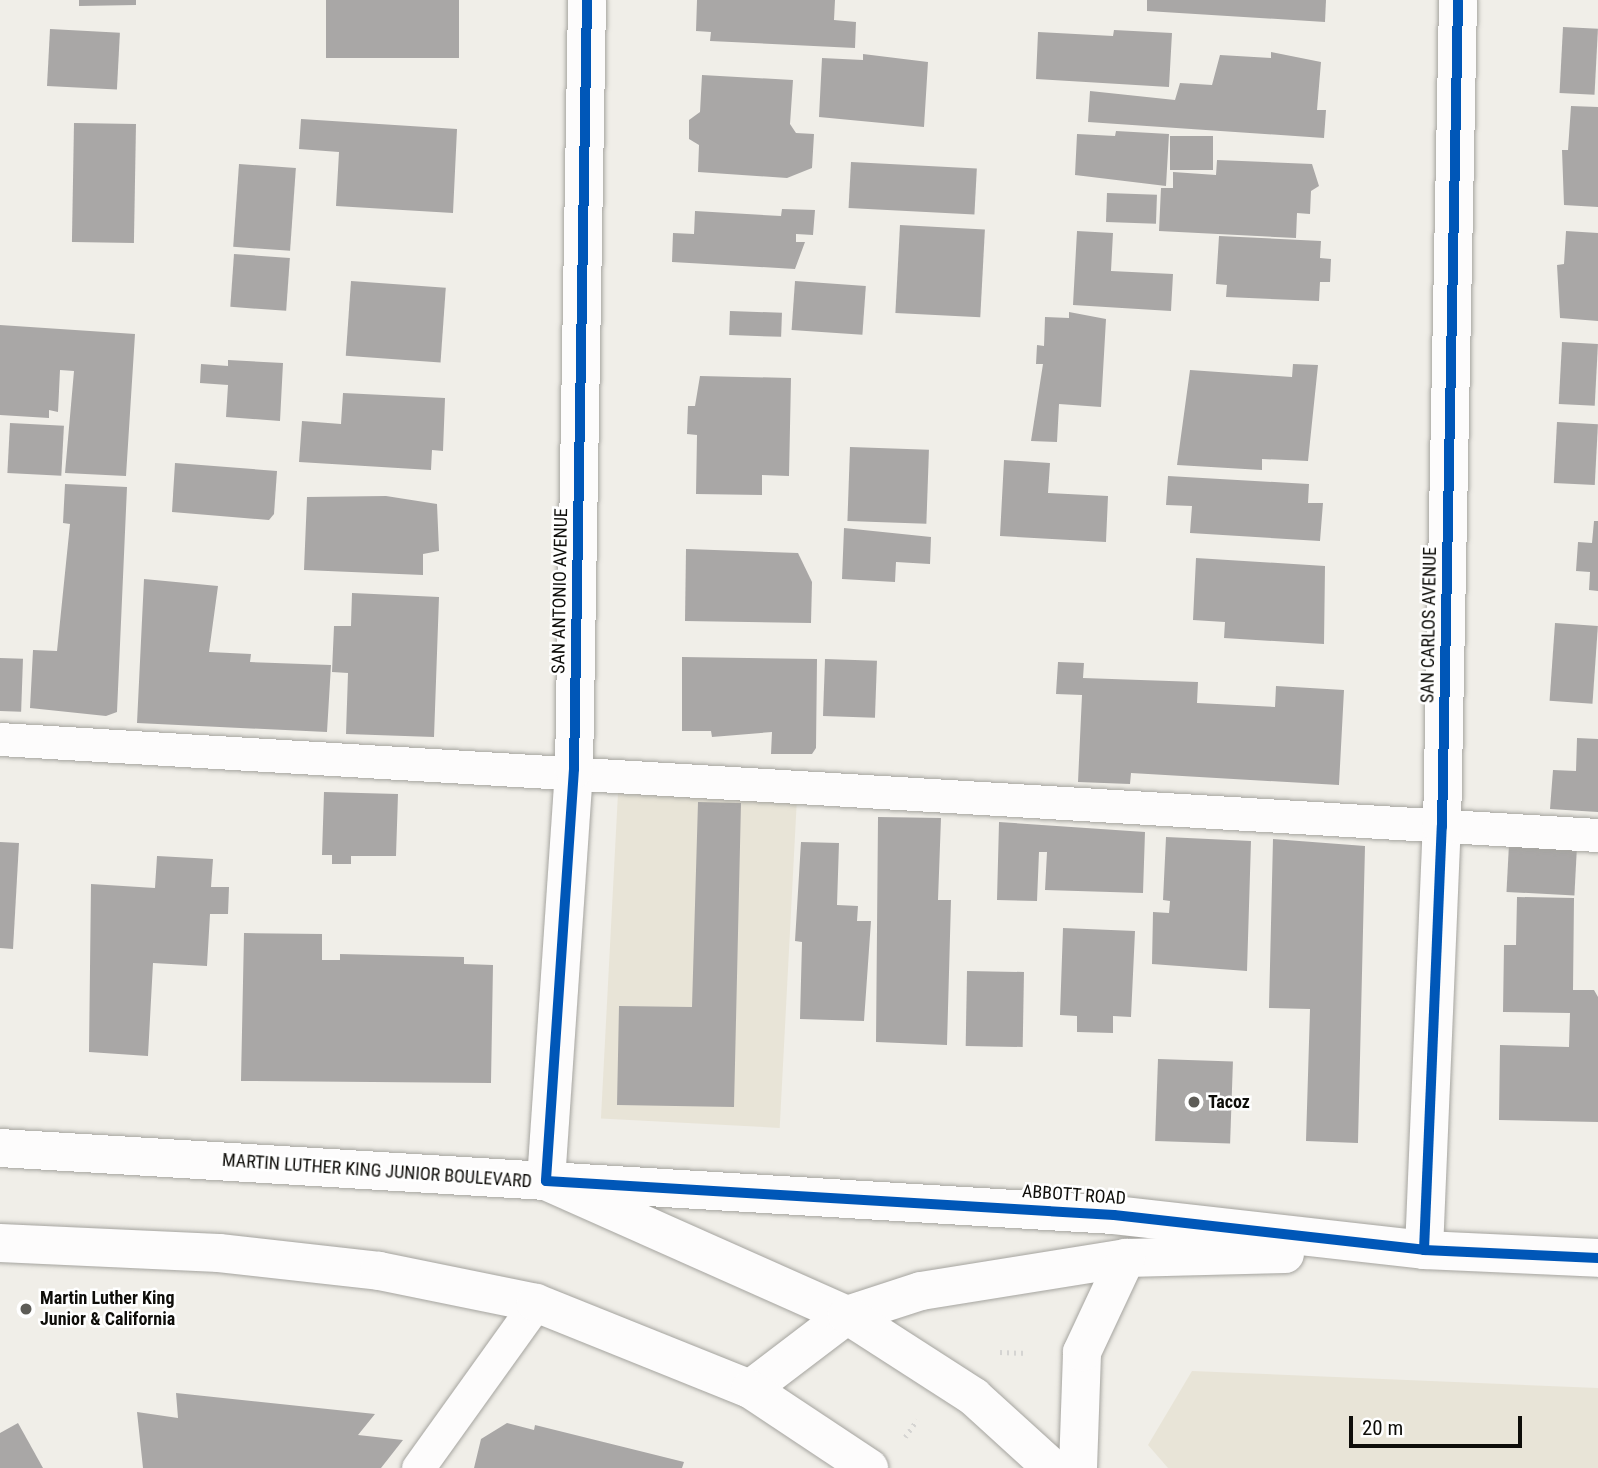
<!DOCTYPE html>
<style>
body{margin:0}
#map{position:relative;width:1598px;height:1468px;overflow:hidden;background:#f0eee8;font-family:"Roboto Condensed",sans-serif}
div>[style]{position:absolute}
.built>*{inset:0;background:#e8e4d7;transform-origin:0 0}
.building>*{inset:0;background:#a9a7a6;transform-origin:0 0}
.path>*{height:4.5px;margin-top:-2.25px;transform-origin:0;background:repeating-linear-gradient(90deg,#d5d4d2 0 2px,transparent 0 7px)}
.roads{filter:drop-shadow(0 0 2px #a5a49f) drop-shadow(0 0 2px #a5a49f)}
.service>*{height:33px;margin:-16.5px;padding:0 16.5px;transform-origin:16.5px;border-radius:16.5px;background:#fdfcfc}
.minor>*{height:38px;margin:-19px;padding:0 19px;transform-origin:19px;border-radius:19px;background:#fdfcfc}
.tertiary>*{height:38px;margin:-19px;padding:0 19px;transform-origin:19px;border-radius:19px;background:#fdfcfc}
.secondary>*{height:38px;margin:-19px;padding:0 19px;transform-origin:19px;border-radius:19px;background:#fdfcfc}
.cycleway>*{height:10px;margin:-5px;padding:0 5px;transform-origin:5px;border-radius:5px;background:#0057b8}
.dots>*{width:19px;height:19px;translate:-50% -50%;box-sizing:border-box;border:4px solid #fff;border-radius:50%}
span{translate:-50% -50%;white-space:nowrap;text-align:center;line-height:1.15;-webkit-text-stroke:5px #fff;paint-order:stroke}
.street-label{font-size:18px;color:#0e0d09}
.poi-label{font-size:18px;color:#0e0d09;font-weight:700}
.left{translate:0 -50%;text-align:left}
.scale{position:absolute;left:1349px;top:1416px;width:173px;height:32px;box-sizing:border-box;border:4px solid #0e0d09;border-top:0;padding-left:9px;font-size:21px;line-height:24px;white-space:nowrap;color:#0e0d09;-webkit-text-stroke:5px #fff;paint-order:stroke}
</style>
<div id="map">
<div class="built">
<i style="left:618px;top:793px;width:179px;height:326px;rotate:3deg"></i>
<i style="clip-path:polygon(1192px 1371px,1598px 1388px,1598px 1468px,1168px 1468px,1148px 1445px)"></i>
</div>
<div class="building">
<i style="clip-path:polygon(79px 0,136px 0,136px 5px,79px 6px)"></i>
<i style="left:326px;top:0;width:133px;height:58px"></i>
<i style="clip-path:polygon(697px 0,835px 0,834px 20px,856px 22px,855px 48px,710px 41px,711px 32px,696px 31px)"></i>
<i style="clip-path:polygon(1147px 0,1326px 0,1325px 22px,1147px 11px)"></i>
<i style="left:1563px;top:27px;width:35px;height:66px;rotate:3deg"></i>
<i style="left:50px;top:29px;width:70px;height:57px;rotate:3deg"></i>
<i style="clip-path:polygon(1114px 30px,1172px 33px,1169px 87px,1036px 79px,1038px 32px,1113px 36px)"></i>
<i style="clip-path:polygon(1271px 52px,1321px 62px,1317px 110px,1326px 110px,1324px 138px,1088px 122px,1090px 91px,1175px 100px,1180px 83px,1212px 85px,1220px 55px,1271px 58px)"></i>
<i style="clip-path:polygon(863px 54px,928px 62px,924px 127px,819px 117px,822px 58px,863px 60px)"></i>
<i style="clip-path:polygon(702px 75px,793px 80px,790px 124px,796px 133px,814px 134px,812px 168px,787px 178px,698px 172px,699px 145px,689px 139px,689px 120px,700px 112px)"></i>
<i style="clip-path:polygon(1571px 106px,1598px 107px,1598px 207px,1564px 205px,1562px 150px,1568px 150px)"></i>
<i style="clip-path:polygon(301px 119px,457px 129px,453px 213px,336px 206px,339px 152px,299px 149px)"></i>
<i style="left:74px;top:123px;width:62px;height:119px;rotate:1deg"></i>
<i style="clip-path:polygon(1116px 131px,1169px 134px,1166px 186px,1075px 175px,1077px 134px,1115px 136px)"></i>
<i style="left:1170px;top:136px;width:43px;height:34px"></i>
<i style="clip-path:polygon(1217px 160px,1312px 164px,1319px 186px,1311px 191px,1310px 214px,1297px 213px,1296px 238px,1159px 231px,1161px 188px,1173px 188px,1173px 172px,1216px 175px)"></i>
<i style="left:851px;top:162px;width:126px;height:46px;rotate:3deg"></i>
<i style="left:239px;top:164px;width:57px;height:83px;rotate:4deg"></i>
<i style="left:1107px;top:193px;width:50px;height:29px;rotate:2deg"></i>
<i style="clip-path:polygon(782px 209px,815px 210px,813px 235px,796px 234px,796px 242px,805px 242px,795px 269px,672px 262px,673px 233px,694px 234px,695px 211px,781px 216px)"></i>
<i style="left:900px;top:225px;width:85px;height:88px;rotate:3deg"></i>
<i style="clip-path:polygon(1077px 231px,1113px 233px,1111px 271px,1173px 274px,1171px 311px,1073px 305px)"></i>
<i style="clip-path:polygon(1566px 231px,1598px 233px,1598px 321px,1560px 318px,1557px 265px,1564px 264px)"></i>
<i style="clip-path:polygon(1219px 236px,1321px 241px,1320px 258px,1331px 259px,1330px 282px,1320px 282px,1319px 301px,1226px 297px,1227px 285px,1216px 284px)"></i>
<i style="left:234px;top:254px;width:56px;height:53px;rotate:4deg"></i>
<i style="left:351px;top:281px;width:95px;height:75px;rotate:4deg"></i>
<i style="left:795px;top:281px;width:71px;height:49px;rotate:4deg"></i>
<i style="left:730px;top:311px;width:52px;height:24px;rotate:2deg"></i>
<i style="clip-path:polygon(1069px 312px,1106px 319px,1101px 407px,1059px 404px,1057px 442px,1031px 441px,1043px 364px,1036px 364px,1037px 345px,1044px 346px,1045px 317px,1069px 318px)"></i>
<i style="clip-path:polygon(0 325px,135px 334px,126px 476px,65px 473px,74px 371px,60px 370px,58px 412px,49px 410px,49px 418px,0 415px)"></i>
<i style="left:1562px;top:342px;width:36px;height:62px;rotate:3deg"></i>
<i style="clip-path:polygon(228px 360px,283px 363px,280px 421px,226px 417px,228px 385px,200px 383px,201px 364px,228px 366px)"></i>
<i style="clip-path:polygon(1293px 364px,1318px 365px,1308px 461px,1262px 459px,1262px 470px,1177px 465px,1190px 370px,1292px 377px)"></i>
<i style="clip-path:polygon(700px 376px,791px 378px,789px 476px,762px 475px,762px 495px,696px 494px,697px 435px,687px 434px,688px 406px,695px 406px)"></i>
<i style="clip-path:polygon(343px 393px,445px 398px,443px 451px,432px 450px,431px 470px,299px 462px,302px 421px,341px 424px)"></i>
<i style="left:1557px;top:422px;width:41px;height:61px;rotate:3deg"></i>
<i style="left:10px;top:423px;width:54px;height:50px;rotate:3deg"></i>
<i style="left:850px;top:447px;width:79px;height:74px;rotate:2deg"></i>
<i style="clip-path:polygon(1004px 460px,1050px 463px,1048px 493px,1108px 496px,1106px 542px,1000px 536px)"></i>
<i style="clip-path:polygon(175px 463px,277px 471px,274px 514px,269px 520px,172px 512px)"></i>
<i style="clip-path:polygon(1168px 476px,1309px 484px,1308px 503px,1323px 503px,1320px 541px,1190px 533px,1192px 506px,1166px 505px)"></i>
<i style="clip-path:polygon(65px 484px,127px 487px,117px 712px,106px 716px,30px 708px,33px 650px,57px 651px,70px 524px,63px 523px)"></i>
<i style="clip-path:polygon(386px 496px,437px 504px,439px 551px,423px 554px,423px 575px,304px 570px,307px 497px)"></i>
<i style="clip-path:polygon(1594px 521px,1598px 521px,1598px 591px,1589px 590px,1590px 572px,1576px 571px,1578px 542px,1592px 543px)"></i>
<i style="clip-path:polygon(844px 528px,931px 537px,930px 564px,896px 562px,895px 582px,842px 579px)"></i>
<i style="clip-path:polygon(686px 549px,798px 553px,812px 582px,811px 623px,685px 621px)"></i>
<i style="clip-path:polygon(1196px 558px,1325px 566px,1324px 644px,1224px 638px,1225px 622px,1193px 620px)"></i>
<i style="clip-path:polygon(144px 579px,218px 586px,209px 652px,251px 654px,250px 662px,331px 665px,327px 732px,137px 723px)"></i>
<i style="clip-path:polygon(352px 593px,439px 597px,434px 737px,346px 734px,348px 673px,332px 672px,334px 626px,351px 626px)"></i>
<i style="left:1555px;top:623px;width:43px;height:78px;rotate:4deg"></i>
<i style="clip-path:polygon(682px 657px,817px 659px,816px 748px,812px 754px,771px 754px,772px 732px,712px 737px,711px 731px,682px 731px)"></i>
<i style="left:0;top:658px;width:23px;height:53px;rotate:2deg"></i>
<i style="left:825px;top:659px;width:52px;height:57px;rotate:2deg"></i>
<i style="clip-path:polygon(1058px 662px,1084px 663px,1083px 678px,1198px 682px,1197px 703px,1275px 707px,1276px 686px,1344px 690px,1339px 785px,1131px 773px,1130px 784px,1078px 782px,1082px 695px,1056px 694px)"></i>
<i style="clip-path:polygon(1577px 738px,1598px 739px,1598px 812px,1550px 809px,1553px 770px,1576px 771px)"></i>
<i style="clip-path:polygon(324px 792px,398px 794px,396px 856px,351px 856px,351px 864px,332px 864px,332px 855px,322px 855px)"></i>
<i style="clip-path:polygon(698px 802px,741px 803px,734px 1107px,617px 1105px,619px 1006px,692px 1007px)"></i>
<i style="clip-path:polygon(878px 817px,941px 818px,938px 900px,951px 900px,947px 1045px,876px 1042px)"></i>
<i style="clip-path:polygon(999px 822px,1145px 832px,1143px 893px,1045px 890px,1047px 852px,1039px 852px,1037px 901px,997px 900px)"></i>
<i style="clip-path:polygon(1166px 837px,1251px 841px,1247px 971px,1152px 964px,1153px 912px,1169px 913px,1170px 901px,1163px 900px)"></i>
<i style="clip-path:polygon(1273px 839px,1365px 846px,1358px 1143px,1306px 1141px,1310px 1009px,1269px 1008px)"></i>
<i style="clip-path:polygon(0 842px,19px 843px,13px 949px,0 948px)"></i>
<i style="clip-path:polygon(801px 842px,839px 843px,837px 905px,858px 906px,857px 921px,871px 921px,864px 1021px,800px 1019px,802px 942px,795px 941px)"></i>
<i style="left:1509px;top:844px;width:68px;height:48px;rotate:3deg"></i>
<i style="clip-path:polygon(157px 856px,213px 859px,211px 887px,229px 887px,228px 914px,210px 914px,207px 966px,153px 963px,148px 1056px,89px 1052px,91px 884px,155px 888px)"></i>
<i style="clip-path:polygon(1517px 897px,1574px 898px,1573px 990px,1594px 990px,1598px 997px,1598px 1122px,1499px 1120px,1500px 1045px,1569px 1047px,1570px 1013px,1503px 1012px,1504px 945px,1516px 945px)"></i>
<i style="clip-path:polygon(1063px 928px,1135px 931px,1131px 1017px,1113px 1016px,1113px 1033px,1077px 1032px,1077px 1016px,1060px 1015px)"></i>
<i style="clip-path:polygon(244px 933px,322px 934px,322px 960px,340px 960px,340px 954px,464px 957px,464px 964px,493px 965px,491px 1083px,241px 1081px)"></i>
<i style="left:967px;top:971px;width:57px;height:75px;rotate:1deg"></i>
<i style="left:1158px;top:1059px;width:75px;height:82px;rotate:2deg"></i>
<i style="clip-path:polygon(176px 1393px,375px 1414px,358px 1435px,403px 1440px,381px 1468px,143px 1468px,137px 1412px,178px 1418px)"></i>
<i style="clip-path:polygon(18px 1423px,43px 1468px,0 1468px,0 1433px)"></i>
<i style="clip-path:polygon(507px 1423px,534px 1430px,535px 1425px,684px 1462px,682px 1468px,474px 1468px,481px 1439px)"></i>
</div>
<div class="path">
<i style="left:1000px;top:1352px;width:27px;rotate:2deg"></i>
<i style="left:905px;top:1437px;width:21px;rotate:-55deg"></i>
</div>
<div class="roads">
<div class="service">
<i style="left:0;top:739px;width:1601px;rotate:3.44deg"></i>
<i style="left:418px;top:1468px;width:203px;rotate:-54.4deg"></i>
</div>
<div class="minor">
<i style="left:546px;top:1181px;width:413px;rotate:-86.1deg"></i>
<i style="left:574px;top:769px;width:769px;rotate:-89.03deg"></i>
<i style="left:1424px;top:1250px;width:423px;rotate:-87.6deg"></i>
<i style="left:1442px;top:827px;width:827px;rotate:-88.89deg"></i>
</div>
<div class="tertiary">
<i style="left:548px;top:1181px;width:567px;rotate:3.44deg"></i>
<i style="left:1114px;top:1215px;width:312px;rotate:6.4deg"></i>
<i style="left:1424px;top:1250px;width:174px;rotate:2.6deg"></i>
<i style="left:750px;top:1389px;width:122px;rotate:-37.3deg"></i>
<i style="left:847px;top:1315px;width:78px;rotate:-18deg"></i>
<i style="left:921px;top:1291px;width:208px;rotate:-9.1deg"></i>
<i style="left:1126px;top:1258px;width:159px;rotate:-1.4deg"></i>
</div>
<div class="secondary">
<i style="left:0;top:1148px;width:547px;rotate:3.46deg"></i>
<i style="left:546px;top:1181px;width:329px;rotate:24deg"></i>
<i style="left:847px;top:1315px;width:151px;rotate:32.8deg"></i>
<i style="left:974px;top:1397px;width:105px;rotate:42.3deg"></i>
<i style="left:0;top:1243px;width:219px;rotate:2.6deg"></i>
<i style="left:219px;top:1253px;width:161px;rotate:6.4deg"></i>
<i style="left:379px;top:1271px;width:160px;rotate:11.5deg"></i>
<i style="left:536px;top:1303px;width:231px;rotate:21.9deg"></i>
<i style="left:750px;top:1389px;width:143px;rotate:33.6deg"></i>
<i style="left:1078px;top:1468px;width:116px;rotate:-88deg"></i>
<i style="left:1082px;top:1352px;width:104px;rotate:-64.9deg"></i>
</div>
</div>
<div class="cycleway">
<i style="left:587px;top:0;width:769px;rotate:90.97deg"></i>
<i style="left:574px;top:769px;width:413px;rotate:93.9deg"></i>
<i style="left:546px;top:1181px;width:569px;rotate:3.43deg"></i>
<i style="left:1114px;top:1215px;width:312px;rotate:6.4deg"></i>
<i style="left:1424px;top:1250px;width:174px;rotate:2.6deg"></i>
<i style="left:1424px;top:1250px;width:423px;rotate:-87.6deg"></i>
<i style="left:1442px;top:827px;width:827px;rotate:-88.89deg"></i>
</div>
<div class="dots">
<i style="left:1194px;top:1102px;background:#5d5c57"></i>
<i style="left:26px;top:1309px;background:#5d5c57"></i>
</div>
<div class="street-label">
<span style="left:560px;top:591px;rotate:-89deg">SAN ANTONIO AVENUE</span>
<span style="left:1429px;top:625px;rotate:-89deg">SAN CARLOS AVENUE</span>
<span style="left:377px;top:1171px;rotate:4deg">MARTIN LUTHER KING JUNIOR BOULEVARD</span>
<span style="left:1074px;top:1195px;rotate:4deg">ABBOTT ROAD</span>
</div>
<div class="poi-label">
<span class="left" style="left:1208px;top:1102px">Tacoz</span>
<span class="left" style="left:40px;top:1309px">Martin Luther King<br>Junior &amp; California</span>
</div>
<div class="scale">20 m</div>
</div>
